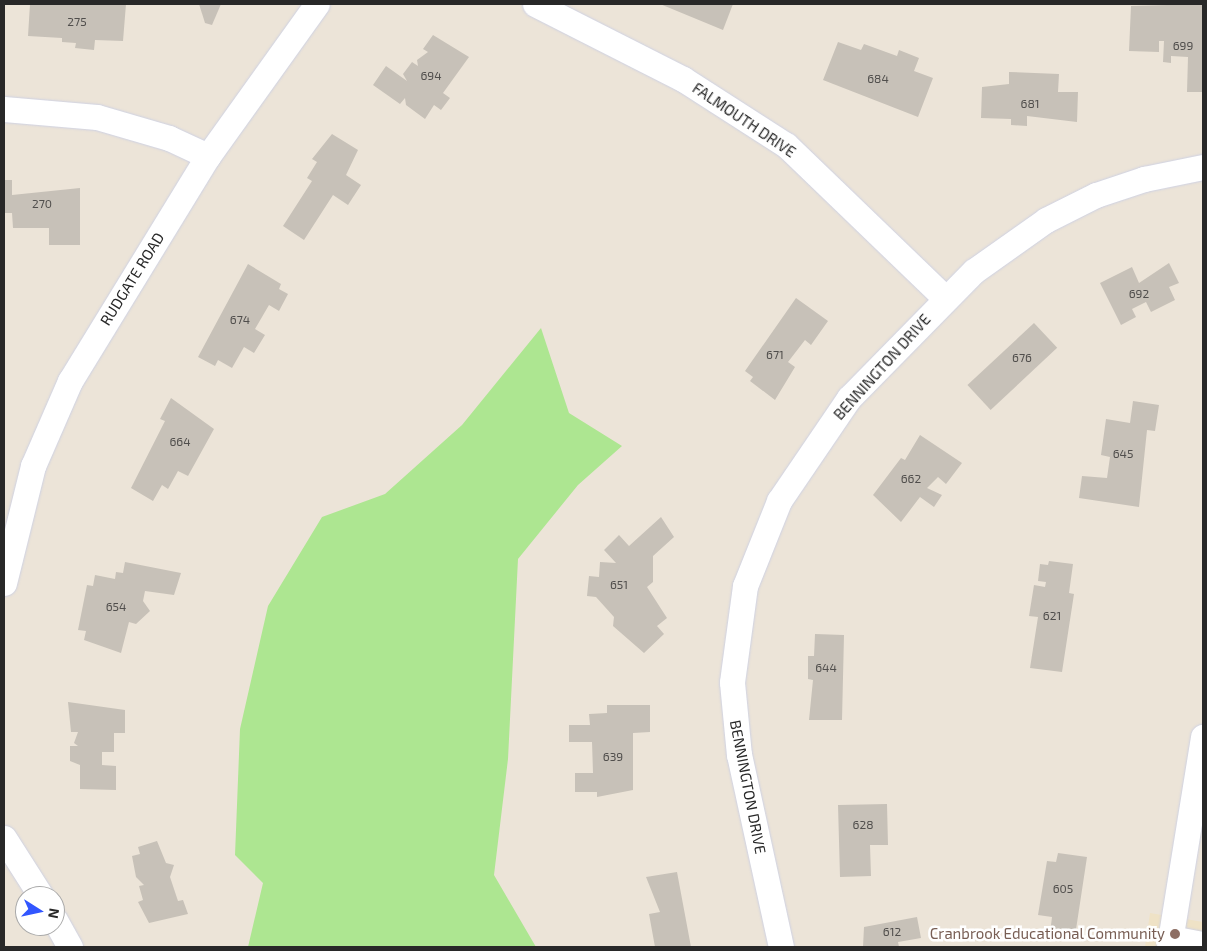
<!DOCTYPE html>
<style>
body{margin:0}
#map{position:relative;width:1207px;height:951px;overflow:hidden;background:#ece4d8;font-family:"Exo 2",sans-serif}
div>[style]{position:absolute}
.education>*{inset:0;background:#efe2c6}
.green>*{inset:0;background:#ade691}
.building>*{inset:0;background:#c7c1b8;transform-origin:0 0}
.roads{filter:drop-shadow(0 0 1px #ced1e2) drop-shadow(0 0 1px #ced1e2)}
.minor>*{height:25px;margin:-12.5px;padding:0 12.5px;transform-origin:12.5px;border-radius:12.5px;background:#fff}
.dots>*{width:14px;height:14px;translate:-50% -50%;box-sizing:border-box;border:2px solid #fff;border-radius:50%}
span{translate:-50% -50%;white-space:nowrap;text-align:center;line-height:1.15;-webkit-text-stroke:5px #fff;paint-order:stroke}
.number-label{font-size:12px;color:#504e4c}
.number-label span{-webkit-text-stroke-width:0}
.street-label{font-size:15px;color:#282828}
.education-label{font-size:15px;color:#785e54}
.right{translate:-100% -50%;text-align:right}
.frame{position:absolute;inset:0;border:5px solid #282828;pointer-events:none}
.north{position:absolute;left:15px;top:886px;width:50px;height:50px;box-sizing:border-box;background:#fff;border:1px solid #a9a9a9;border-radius:50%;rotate:100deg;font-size:14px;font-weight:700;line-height:20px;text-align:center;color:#282828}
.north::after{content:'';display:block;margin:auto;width:18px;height:22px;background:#3256ff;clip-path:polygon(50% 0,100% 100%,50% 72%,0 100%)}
</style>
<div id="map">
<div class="education">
<i style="clip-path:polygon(1150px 913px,1203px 922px,1203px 947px,1145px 947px)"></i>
</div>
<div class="green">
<i style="clip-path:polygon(541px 328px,569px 413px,622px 446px,578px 485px,518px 559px,508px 759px,494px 875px,536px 947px,248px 947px,263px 883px,235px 855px,240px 729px,268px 606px,322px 517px,385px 494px,462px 425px)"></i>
</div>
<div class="building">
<i style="clip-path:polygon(30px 4px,126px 4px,123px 41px,95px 40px,94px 50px,75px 48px,76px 43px,62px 42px,62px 38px,28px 36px)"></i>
<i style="clip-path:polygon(199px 4px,221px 4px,212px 25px,205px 23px)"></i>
<i style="clip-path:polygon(660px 4px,733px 4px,723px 30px)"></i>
<i style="clip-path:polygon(1203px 4px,1203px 92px,1187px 92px,1188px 57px,1171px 56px,1171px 63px,1163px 62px,1164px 41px,1159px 41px,1159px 52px,1129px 51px,1131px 6px)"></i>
<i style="clip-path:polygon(433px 35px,469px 57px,443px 93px,450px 98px,441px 110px,434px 105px,425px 119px,406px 105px,405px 98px,400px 104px,373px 85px,386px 66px,407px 81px,403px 74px,412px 62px,418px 66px,417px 60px,428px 52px,423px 49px)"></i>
<i style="clip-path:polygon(838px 42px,861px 50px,864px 44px,897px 56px,899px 50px,919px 58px,914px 71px,933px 78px,918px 117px,823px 80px)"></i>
<i style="clip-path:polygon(1009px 72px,1059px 74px,1058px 92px,1078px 92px,1077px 122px,1027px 116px,1027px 126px,1011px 125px,1011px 119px,981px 118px,982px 87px,1009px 84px)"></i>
<i style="clip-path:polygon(332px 134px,358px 150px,346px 175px,361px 185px,348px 205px,333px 195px,304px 240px,283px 226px,312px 181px,307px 178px,317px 162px,312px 159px)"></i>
<i style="clip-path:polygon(4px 180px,12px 180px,12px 195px,80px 188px,80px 245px,49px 245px,49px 228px,13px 228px,12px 213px,4px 213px)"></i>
<i style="clip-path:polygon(1169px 263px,1179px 283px,1169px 287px,1175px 300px,1151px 312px,1146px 302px,1132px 309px,1136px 317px,1121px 325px,1100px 283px,1132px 267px,1139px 283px)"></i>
<i style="clip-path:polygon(248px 264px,281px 284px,279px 289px,288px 294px,279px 311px,269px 305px,255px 329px,265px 335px,254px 353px,244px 347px,232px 368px,218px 360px,215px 366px,198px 357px)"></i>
<i style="clip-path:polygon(796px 298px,828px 321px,811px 345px,805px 340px,788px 362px,795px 367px,775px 400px,750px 381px,753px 377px,745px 371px)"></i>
<i style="left:1034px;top:323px;width:34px;height:91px;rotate:47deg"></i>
<i style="clip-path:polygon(171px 398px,214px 429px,188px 476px,178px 471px,168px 489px,162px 485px,153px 501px,131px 488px,165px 421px,160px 419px)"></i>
<i style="clip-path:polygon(1133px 401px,1159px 405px,1155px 431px,1147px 430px,1139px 507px,1079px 498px,1082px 476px,1107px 478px,1110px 457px,1101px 455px,1106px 419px,1130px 423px)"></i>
<i style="clip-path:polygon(920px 435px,962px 463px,946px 484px,938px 477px,927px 488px,942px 495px,934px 507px,920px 497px,901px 522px,873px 495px,901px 458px,905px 460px)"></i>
<i style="clip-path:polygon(661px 517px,674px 537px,653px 556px,653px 582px,647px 587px,667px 618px,657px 626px,664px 634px,644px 653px,613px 626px,614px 617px,596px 597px,587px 596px,589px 576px,599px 577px,600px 562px,616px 563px,604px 550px,619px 535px,629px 546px)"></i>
<i style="clip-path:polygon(1049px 561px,1073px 564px,1069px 593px,1074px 594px,1062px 672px,1030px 668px,1038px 617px,1029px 616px,1034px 585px,1045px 587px,1046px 582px,1038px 581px,1040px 564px,1048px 565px)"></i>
<i style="clip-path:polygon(125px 562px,181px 573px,174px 595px,145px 591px,143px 601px,150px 611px,136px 624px,129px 622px,121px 653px,84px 640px,86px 631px,78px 630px,87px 585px,93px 586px,95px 575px,115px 579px,116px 572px,123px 573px)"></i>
<i style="clip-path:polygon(815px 634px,844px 635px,842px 720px,809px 720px,813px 680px,808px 679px,808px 656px,814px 656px)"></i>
<i style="clip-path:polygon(68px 702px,125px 710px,125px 733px,114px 733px,114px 752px,102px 752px,102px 765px,116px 766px,116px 790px,80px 789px,80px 765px,70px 761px,70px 746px,78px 746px,74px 743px,78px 732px,71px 732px)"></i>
<i style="clip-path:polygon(607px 705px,650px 705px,650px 732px,633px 733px,633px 790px,597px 797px,597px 792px,575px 792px,575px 773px,593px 773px,592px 742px,569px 742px,569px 725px,590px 725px,589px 714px,607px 713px)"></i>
<i style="clip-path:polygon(887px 804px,888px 845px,870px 845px,871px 876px,840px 877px,838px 805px)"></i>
<i style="clip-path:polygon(157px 841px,166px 863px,174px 865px,170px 877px,178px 901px,183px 900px,188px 914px,149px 923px,138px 902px,143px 900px,139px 886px,144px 885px,136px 877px,132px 856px,140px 854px,138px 847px)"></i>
<i style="clip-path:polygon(1058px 853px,1087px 857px,1075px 936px,1050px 933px,1052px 917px,1038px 915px,1047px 861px,1056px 862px)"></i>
<i style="clip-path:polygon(677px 872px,691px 947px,655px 947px,649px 914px,660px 912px,646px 877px)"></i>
<i style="clip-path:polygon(917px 917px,921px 938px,898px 942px,899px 947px,863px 947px,864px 927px)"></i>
</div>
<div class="roads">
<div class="minor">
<i style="left:535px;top:4px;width:166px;rotate:26.9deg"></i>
<i style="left:683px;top:79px;width:122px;rotate:32.7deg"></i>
<i style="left:786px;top:145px;width:221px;rotate:43.9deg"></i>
<i style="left:4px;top:109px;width:93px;rotate:4.9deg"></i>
<i style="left:97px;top:117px;width:75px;rotate:16.3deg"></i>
<i style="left:169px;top:138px;width:43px;rotate:24.8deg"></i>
<i style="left:4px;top:583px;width:121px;rotate:-76.1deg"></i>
<i style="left:33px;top:466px;width:93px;rotate:-66.5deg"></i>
<i style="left:70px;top:381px;width:264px;rotate:-58.5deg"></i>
<i style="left:208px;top:156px;width:187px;rotate:-54.4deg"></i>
<i style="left:4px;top:838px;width:69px;rotate:57.5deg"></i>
<i style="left:55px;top:920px;width:31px;rotate:61deg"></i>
<i style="left:1171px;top:938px;width:33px;rotate:11deg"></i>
<i style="left:781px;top:947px;width:197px;rotate:-102.3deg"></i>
<i style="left:739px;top:755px;width:73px;rotate:-95.5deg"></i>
<i style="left:732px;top:682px;width:97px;rotate:-82.3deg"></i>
<i style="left:745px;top:586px;width:92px;rotate:-68.2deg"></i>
<i style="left:779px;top:501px;width:125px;rotate:-55.8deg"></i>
<i style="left:849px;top:398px;width:178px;rotate:-45.5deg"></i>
<i style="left:974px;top:271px;width:88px;rotate:-35.3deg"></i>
<i style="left:1046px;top:220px;width:56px;rotate:-26.6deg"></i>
<i style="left:1096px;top:195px;width:51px;rotate:-18.4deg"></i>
<i style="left:1144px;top:179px;width:60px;rotate:-11.5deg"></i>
<i style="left:1169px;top:947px;width:213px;rotate:-80.8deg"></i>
</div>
</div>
<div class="dots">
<i style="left:1175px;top:934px;background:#8d6e63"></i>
</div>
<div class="number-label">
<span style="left:77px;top:22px">275</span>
<span style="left:1183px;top:46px">699</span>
<span style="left:431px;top:76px">694</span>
<span style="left:878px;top:79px">684</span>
<span style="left:1030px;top:104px">681</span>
<span style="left:42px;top:204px">270</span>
<span style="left:1139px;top:294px">692</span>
<span style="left:240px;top:320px">674</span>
<span style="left:775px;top:355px">671</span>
<span style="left:1022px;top:358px">676</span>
<span style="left:180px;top:442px">664</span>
<span style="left:1123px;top:454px">645</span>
<span style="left:911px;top:479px">662</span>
<span style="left:619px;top:585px">651</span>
<span style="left:116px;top:607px">654</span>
<span style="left:1052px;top:616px">621</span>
<span style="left:826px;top:668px">644</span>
<span style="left:613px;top:757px">639</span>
<span style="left:863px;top:825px">628</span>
<span style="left:1063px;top:889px">605</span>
<span style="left:892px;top:932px">612</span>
</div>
<div class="street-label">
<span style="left:744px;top:120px;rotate:34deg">FALMOUTH DRIVE</span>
<span style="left:132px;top:279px;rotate:-58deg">RUDGATE ROAD</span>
<span style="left:882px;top:367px;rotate:-48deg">BENNINGTON DRIVE</span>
<span style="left:748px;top:787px;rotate:79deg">BENNINGTON DRIVE</span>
</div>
<div class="education-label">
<span class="right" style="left:1165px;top:934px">Cranbrook Educational Community</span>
</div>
<div class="frame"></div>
<div class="north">N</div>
</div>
